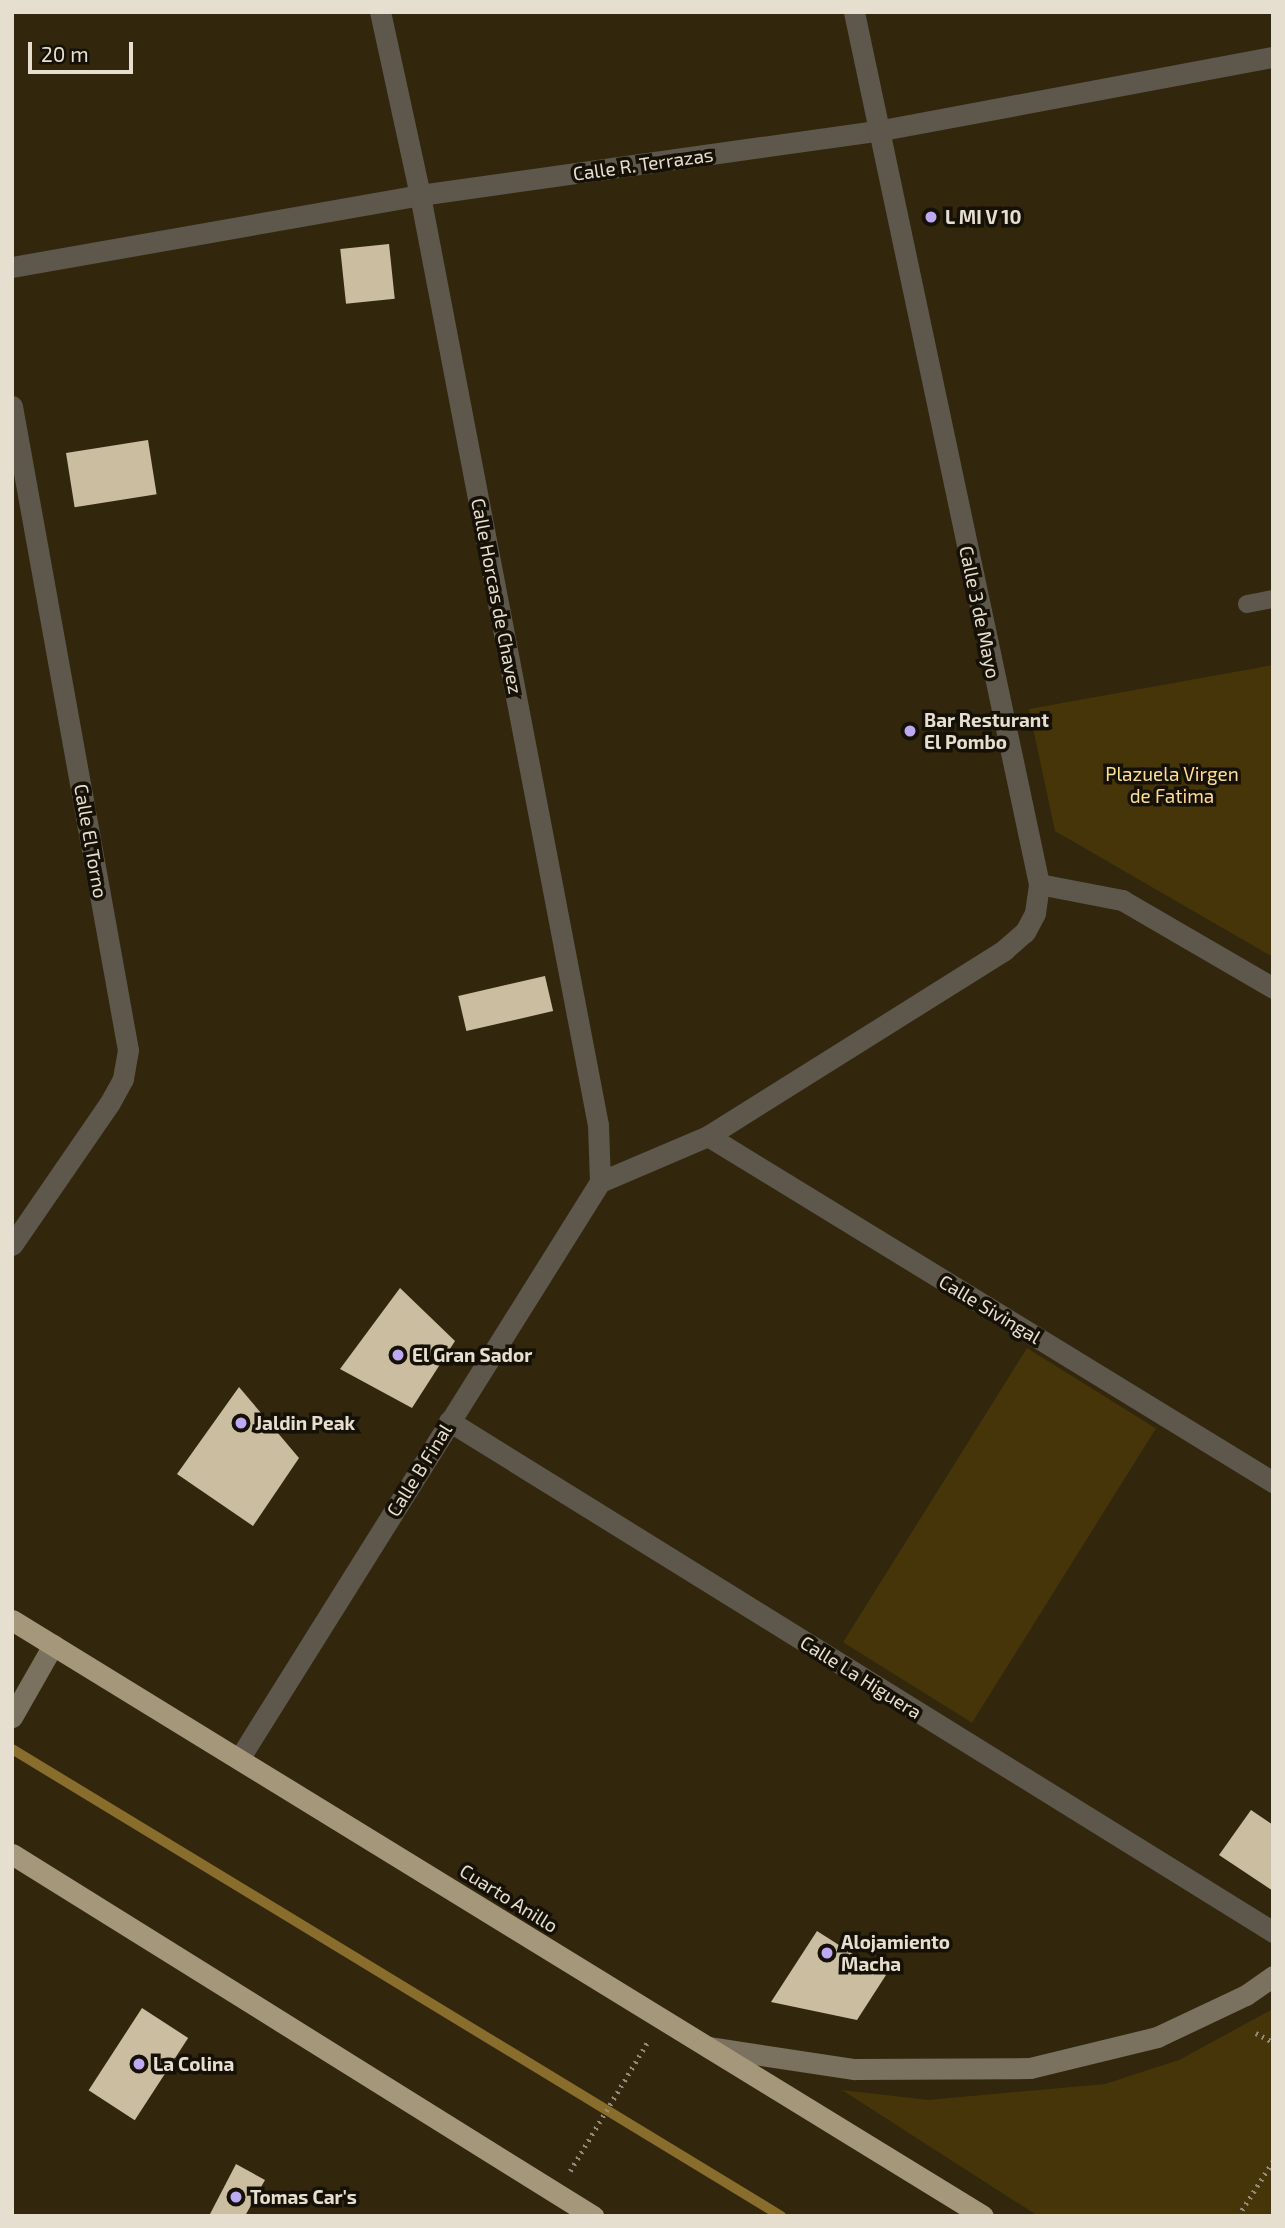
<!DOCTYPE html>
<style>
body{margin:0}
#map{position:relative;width:1285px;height:2228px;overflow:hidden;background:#32270d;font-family:"Exo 2",sans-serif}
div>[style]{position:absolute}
.green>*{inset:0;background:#463509;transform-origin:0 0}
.stream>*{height:10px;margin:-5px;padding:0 5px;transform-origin:5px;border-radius:5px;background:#896d2c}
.building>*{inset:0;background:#cbbea0;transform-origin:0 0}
.path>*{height:4.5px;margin-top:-2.25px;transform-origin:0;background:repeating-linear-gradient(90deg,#948b77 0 2px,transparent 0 7px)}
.lane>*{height:18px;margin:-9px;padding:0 9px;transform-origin:9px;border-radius:9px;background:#5d574c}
.street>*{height:21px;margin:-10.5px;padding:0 10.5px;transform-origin:10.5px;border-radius:10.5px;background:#5d574c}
.secondary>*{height:21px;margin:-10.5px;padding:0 10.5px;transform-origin:10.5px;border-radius:10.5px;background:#7a715f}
.highway>*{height:21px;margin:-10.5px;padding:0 10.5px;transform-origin:10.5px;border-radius:10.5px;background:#a4977a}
.dots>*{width:19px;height:19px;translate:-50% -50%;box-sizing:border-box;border:4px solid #161106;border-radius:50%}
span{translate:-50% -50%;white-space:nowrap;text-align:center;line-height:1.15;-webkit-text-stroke:7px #161106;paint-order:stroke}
.street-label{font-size:19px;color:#e6dfd0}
.poi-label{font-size:19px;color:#e6dfd0;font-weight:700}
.left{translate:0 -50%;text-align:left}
.park-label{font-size:19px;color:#fedd96}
.frame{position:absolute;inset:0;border:14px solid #e6dfd0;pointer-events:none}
.scale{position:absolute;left:28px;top:42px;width:105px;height:32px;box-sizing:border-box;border:4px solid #e6dfd0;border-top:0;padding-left:9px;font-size:21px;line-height:24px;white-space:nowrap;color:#e6dfd0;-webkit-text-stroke:5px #161106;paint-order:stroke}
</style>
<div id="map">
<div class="green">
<i style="clip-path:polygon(1273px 665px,1273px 957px,1055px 831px,1029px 709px)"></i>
<i style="left:1027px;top:1348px;width:152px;height:347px;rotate:32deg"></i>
<i style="clip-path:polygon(1273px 2009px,1273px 2216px,1038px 2216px,842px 2090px,928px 2100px,1105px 2084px,1179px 2060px)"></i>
</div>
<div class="stream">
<i style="left:12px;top:1749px;width:900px;rotate:31.27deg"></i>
</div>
<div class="building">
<i style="left:389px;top:244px;width:55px;height:49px;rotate:84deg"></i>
<i style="left:148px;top:440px;width:55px;height:83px;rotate:81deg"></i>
<i style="left:545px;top:976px;width:36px;height:89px;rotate:77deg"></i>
<i style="clip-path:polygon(400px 1288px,455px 1341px,412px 1408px,340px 1369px)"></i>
<i style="clip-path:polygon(239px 1387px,299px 1458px,253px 1526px,177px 1474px)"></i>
<i style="clip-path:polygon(1251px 1810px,1273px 1825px,1273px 1891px,1219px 1855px)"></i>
<i style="clip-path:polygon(817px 1931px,886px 1975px,857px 2020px,771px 2002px)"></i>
<i style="left:142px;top:2008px;width:55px;height:98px;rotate:33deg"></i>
<i style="clip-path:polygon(236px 2164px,265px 2180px,245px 2216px,209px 2216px)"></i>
</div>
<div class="path">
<i style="left:1256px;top:2033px;width:19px;rotate:28deg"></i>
<i style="left:570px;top:2171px;width:152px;rotate:-59deg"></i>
<i style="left:1238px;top:2216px;width:65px;rotate:-57.5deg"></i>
</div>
<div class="lane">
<i style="left:1247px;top:604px;width:26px;rotate:-11deg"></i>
</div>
<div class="street">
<i style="left:12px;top:267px;width:414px;rotate:-10deg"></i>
<i style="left:420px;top:195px;width:461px;rotate:-8deg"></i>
<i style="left:877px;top:131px;width:403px;rotate:-10.6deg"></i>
<i style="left:12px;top:406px;width:654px;rotate:79.79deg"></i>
<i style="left:128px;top:1050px;width:29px;rotate:100deg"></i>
<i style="left:123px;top:1079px;width:29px;rotate:119deg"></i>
<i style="left:109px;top:1104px;width:171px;rotate:124.5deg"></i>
<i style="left:1039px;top:884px;width:85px;rotate:10.9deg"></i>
<i style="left:1122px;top:900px;width:175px;rotate:30.2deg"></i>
<i style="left:708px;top:1136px;width:663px;rotate:31.48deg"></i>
<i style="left:600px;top:1182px;width:117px;rotate:-23.1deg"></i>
<i style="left:708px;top:1136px;width:350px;rotate:-32.1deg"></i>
<i style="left:1004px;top:950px;width:28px;rotate:-41deg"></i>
<i style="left:1025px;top:932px;width:21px;rotate:-62deg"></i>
<i style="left:1035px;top:913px;width:29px;rotate:-82deg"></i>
<i style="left:1039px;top:884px;width:891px;rotate:-101.98deg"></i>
<i style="left:449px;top:1421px;width:970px;rotate:31.8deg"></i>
<i style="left:239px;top:1759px;width:681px;rotate:-57.97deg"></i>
<i style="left:600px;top:1182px;width:57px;rotate:-92deg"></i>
<i style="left:598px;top:1125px;width:947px;rotate:-100.84deg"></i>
<i style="left:420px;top:195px;width:187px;rotate:-102.3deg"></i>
</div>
<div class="secondary">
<i style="left:12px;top:1717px;width:83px;rotate:-60.3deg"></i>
<i style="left:708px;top:2047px;width:148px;rotate:8.6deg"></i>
<i style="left:854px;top:2069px;width:176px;rotate:-0.3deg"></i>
<i style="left:1030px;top:2068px;width:131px;rotate:-13.7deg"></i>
<i style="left:1157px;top:2037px;width:98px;rotate:-25.3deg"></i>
<i style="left:1246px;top:1995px;width:33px;rotate:-35deg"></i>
</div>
<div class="highway">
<i style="left:12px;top:1620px;width:1139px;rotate:31.54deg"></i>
<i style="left:12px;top:1854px;width:685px;rotate:31.93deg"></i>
</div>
<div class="dots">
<i style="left:931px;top:217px;background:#bea9f5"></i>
<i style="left:910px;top:731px;background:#bea9f5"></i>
<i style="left:398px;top:1355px;background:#bea9f5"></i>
<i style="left:241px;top:1423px;background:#bea9f5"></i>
<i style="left:827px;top:1953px;background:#bea9f5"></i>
<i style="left:139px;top:2064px;background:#bea9f5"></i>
<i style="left:236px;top:2197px;background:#bea9f5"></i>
</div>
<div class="street-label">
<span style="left:643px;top:164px;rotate:-8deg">Calle R. Terrazas</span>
<span style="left:497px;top:596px;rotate:79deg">Calle Horcas de Chavez</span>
<span style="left:980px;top:612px;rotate:78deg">Calle 3 de Mayo</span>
<span style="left:91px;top:841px;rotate:80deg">Calle El Torno</span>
<span style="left:990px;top:1309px;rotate:31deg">Calle Sivingal</span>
<span style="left:419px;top:1470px;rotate:-58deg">Calle B Final</span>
<span style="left:861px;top:1677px;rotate:32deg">Calle La Higuera</span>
<span style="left:509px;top:1898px;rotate:32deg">Cuarto Anillo</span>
</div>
<div class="poi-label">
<span class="left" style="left:945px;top:217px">L MI V 10</span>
<span class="left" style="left:924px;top:731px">Bar Resturant<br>El Pombo</span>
<span class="left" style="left:412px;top:1355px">El Gran Sador</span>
<span class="left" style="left:255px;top:1423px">Jaldin Peak</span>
<span class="left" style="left:841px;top:1953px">Alojamiento<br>Macha</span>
<span class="left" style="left:153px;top:2064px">La Colina</span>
<span class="left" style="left:250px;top:2197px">Tomas Car's</span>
</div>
<div class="park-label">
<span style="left:1172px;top:785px">Plazuela Virgen<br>de Fatima</span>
</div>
<div class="frame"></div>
<div class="scale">20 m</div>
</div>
